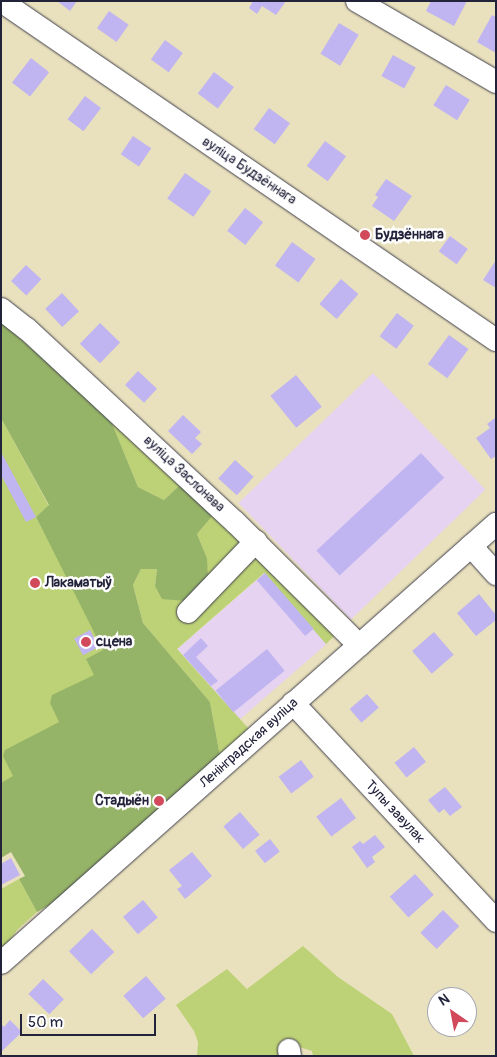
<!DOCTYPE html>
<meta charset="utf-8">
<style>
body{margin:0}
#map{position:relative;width:497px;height:1057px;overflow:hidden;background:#e9e1bd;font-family:Pangolin,sans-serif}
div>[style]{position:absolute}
.built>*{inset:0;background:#e5d3f1;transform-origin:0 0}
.green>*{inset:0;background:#bdd276}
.forest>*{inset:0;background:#96b467}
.building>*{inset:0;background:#c0b4f1;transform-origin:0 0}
.roads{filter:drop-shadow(0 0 1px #403f4e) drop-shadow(0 0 1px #403f4e)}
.minor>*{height:22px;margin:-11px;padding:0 11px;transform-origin:11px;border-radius:11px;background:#fff}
.dots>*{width:14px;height:14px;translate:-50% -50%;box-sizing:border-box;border:2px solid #fff;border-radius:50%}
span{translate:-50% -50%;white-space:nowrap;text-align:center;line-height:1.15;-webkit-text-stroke:5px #fff;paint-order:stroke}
.street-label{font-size:14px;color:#22223b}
.poi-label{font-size:14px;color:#22223b;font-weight:700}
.left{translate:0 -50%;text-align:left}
.right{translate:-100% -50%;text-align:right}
.frame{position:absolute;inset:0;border:2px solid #22223b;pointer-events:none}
.north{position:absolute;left:427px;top:987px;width:50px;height:50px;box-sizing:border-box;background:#fff;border:1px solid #a7a7b1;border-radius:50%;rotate:327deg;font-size:14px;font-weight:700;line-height:20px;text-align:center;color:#22223b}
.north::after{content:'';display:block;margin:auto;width:18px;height:22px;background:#d1495b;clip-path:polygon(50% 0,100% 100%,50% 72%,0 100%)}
.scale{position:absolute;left:20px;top:1014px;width:136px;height:22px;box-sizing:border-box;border:2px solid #22223b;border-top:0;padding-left:6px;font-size:15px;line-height:18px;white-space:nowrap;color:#22223b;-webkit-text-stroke:4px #fff;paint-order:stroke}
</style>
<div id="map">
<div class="built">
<i style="left:373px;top:373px;width:162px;height:187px;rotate:46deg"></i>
<i style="left:265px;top:573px;width:94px;height:116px;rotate:49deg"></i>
</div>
<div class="green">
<i style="clip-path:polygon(109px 416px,181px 484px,164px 500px,138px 487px)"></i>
<i style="clip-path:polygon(1px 418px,49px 506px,36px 517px,139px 715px,1px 809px)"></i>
<i style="clip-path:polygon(214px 514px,335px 635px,326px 644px,264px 573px,177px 649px,249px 729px,220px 756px,210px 702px,143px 623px,133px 585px,141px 569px,157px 569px,155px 586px,207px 558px,197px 534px)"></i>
<i style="clip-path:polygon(19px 879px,37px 912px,18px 929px,1px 952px,1px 889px)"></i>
<i style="clip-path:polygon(303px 946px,338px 977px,392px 1014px,414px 1056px,313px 1056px,312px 1051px,284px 1042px,280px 1056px,197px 1056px,198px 1042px,194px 1031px,176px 1005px,227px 969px,247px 989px)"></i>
</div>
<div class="forest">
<i style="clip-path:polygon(1px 322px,109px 416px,138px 487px,164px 500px,181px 484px,214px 514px,197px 534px,207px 558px,208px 579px,186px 601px,162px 599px,155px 586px,157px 569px,141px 569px,133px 585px,143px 623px,210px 702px,220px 756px,62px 898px,37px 912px,19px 879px,25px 876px,11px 852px,1px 858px,1px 783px,13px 776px,3px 756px,5px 750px,59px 722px,50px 703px,52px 695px,94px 675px,86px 659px,103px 650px,36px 517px,49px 505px,1px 418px)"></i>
</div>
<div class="building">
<i style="clip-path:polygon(57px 1px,77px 1px,70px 11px)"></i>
<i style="clip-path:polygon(253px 1px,286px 1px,276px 15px,262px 6px,257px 14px,249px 8px)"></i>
<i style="clip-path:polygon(431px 1px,467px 1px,454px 26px,426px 11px)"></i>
<i style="left:109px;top:11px;width:24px;height:21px;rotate:35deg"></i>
<i style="clip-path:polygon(492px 15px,496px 17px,496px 53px,477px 42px)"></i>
<i style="left:339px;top:23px;width:23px;height:36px;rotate:31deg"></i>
<i style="left:165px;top:40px;width:22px;height:24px;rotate:36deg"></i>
<i style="left:393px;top:55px;width:26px;height:24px;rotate:29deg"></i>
<i style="left:31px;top:58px;width:23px;height:31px;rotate:38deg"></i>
<i style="left:214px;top:72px;width:25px;height:27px;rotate:37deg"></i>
<i style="left:446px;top:85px;width:28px;height:24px;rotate:32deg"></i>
<i style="left:85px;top:96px;width:20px;height:29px;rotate:37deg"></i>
<i style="left:269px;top:108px;width:26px;height:26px;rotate:36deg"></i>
<i style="left:133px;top:136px;width:22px;height:22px;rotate:34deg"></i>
<i style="left:325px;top:141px;width:26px;height:31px;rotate:36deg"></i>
<i style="left:185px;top:173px;width:32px;height:31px;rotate:35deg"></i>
<i style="clip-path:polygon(386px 179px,412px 196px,394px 221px,372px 206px,378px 197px,375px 195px)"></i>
<i style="left:245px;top:208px;width:23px;height:29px;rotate:38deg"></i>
<i style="left:450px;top:236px;width:22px;height:19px;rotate:36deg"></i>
<i style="left:292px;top:242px;width:29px;height:29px;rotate:36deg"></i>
<i style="clip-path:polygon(496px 260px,496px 288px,483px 280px)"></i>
<i style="left:26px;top:265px;width:21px;height:22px;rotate:43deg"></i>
<i style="left:341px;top:279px;width:23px;height:33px;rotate:41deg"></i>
<i style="left:62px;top:293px;width:25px;height:23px;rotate:47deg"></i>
<i style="left:397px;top:313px;width:21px;height:29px;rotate:37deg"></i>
<i style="left:100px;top:323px;width:28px;height:29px;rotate:44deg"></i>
<i style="left:449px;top:335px;width:24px;height:36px;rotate:36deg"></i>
<i style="left:138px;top:371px;width:26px;height:19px;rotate:43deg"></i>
<i style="left:296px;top:375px;width:41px;height:33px;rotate:51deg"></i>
<i style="clip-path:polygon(183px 415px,201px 432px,195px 438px,202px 444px,192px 454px,168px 431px)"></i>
<i style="clip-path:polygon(495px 418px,496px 456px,491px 459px,476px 438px,490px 428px,487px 424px)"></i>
<i style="clip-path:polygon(1px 452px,36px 517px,26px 522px,1px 475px)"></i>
<i style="left:421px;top:453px;width:34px;height:143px;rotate:47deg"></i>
<i style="left:235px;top:460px;width:25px;height:25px;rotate:42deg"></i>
<i style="left:265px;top:573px;width:74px;height:11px;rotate:49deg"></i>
<i style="clip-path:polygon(479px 594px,496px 615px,496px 620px,476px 636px,457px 613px)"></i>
<i style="left:90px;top:630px;width:19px;height:18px;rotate:62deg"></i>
<i style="left:434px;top:632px;width:30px;height:29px;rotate:49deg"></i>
<i style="clip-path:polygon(201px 638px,208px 646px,196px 657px,218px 681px,211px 686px,183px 655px)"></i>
<i style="left:267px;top:649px;width:28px;height:66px;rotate:51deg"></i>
<i style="left:367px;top:694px;width:18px;height:23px;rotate:49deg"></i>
<i style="left:414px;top:747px;width:19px;height:25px;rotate:51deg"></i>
<i style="left:301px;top:760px;width:21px;height:28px;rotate:53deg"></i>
<i style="clip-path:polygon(445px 787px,462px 807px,450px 816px,444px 809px,439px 813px,428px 800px)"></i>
<i style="left:341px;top:798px;width:25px;height:31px;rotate:53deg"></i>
<i style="left:240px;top:812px;width:30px;height:22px;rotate:49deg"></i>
<i style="clip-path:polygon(375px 835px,385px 847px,372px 857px,375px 862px,367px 868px,352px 847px,360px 841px,363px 844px)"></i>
<i style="left:270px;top:839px;width:16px;height:19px;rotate:52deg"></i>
<i style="clip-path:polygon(192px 852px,212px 876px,185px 899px,177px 889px,182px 886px,169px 870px)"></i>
<i style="clip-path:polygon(11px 858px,20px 875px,1px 885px,1px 864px)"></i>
<i style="left:415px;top:874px;width:28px;height:34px;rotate:48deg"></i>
<i style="left:143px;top:900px;width:23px;height:26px;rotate:50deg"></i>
<i style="left:443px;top:910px;width:23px;height:32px;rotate:45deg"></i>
<i style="left:92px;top:929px;width:32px;height:32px;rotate:46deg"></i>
<i style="left:146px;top:976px;width:30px;height:30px;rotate:49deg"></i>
<i style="left:43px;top:979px;width:29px;height:21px;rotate:44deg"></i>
<i style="clip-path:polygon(10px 1020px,22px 1032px,1px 1052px,1px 1024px,4px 1027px)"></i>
</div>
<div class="roads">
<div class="minor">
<i style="left:1px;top:1px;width:600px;rotate:34.41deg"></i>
<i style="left:357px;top:1px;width:161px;rotate:30.2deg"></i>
<i style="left:1px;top:309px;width:33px;rotate:38deg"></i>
<i style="left:27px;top:329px;width:284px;rotate:42.9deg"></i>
<i style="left:235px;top:522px;width:175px;rotate:44.8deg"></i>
<i style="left:471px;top:546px;width:38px;rotate:48deg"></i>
<i style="left:188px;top:612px;width:98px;rotate:-46.2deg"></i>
<i style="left:293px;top:703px;width:298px;rotate:47deg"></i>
<i style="left:1px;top:963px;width:662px;rotate:-41.57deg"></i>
<i style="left:289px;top:1050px;width:6px;rotate:81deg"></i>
</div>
</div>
<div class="dots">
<i style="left:365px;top:235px;background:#d1495b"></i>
<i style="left:35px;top:583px;background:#d1495b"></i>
<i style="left:86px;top:642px;background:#d1495b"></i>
<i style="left:159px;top:801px;background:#d1495b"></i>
</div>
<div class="street-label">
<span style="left:249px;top:171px;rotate:34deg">вуліца Будзённага</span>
<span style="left:184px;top:474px;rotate:43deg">вуліца Заслонава</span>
<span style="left:249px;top:743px;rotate:-42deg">Ленінградская вуліца</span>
<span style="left:395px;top:812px;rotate:47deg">Тупы завулак</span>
</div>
<div class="poi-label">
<span class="left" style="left:375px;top:235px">Будзённага</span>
<span class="left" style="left:45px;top:583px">Лакаматыў</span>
<span class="left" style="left:96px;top:642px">сцена</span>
<span class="right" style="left:149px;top:801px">Стадыён</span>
</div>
<div class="frame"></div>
<div class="north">N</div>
<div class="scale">50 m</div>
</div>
